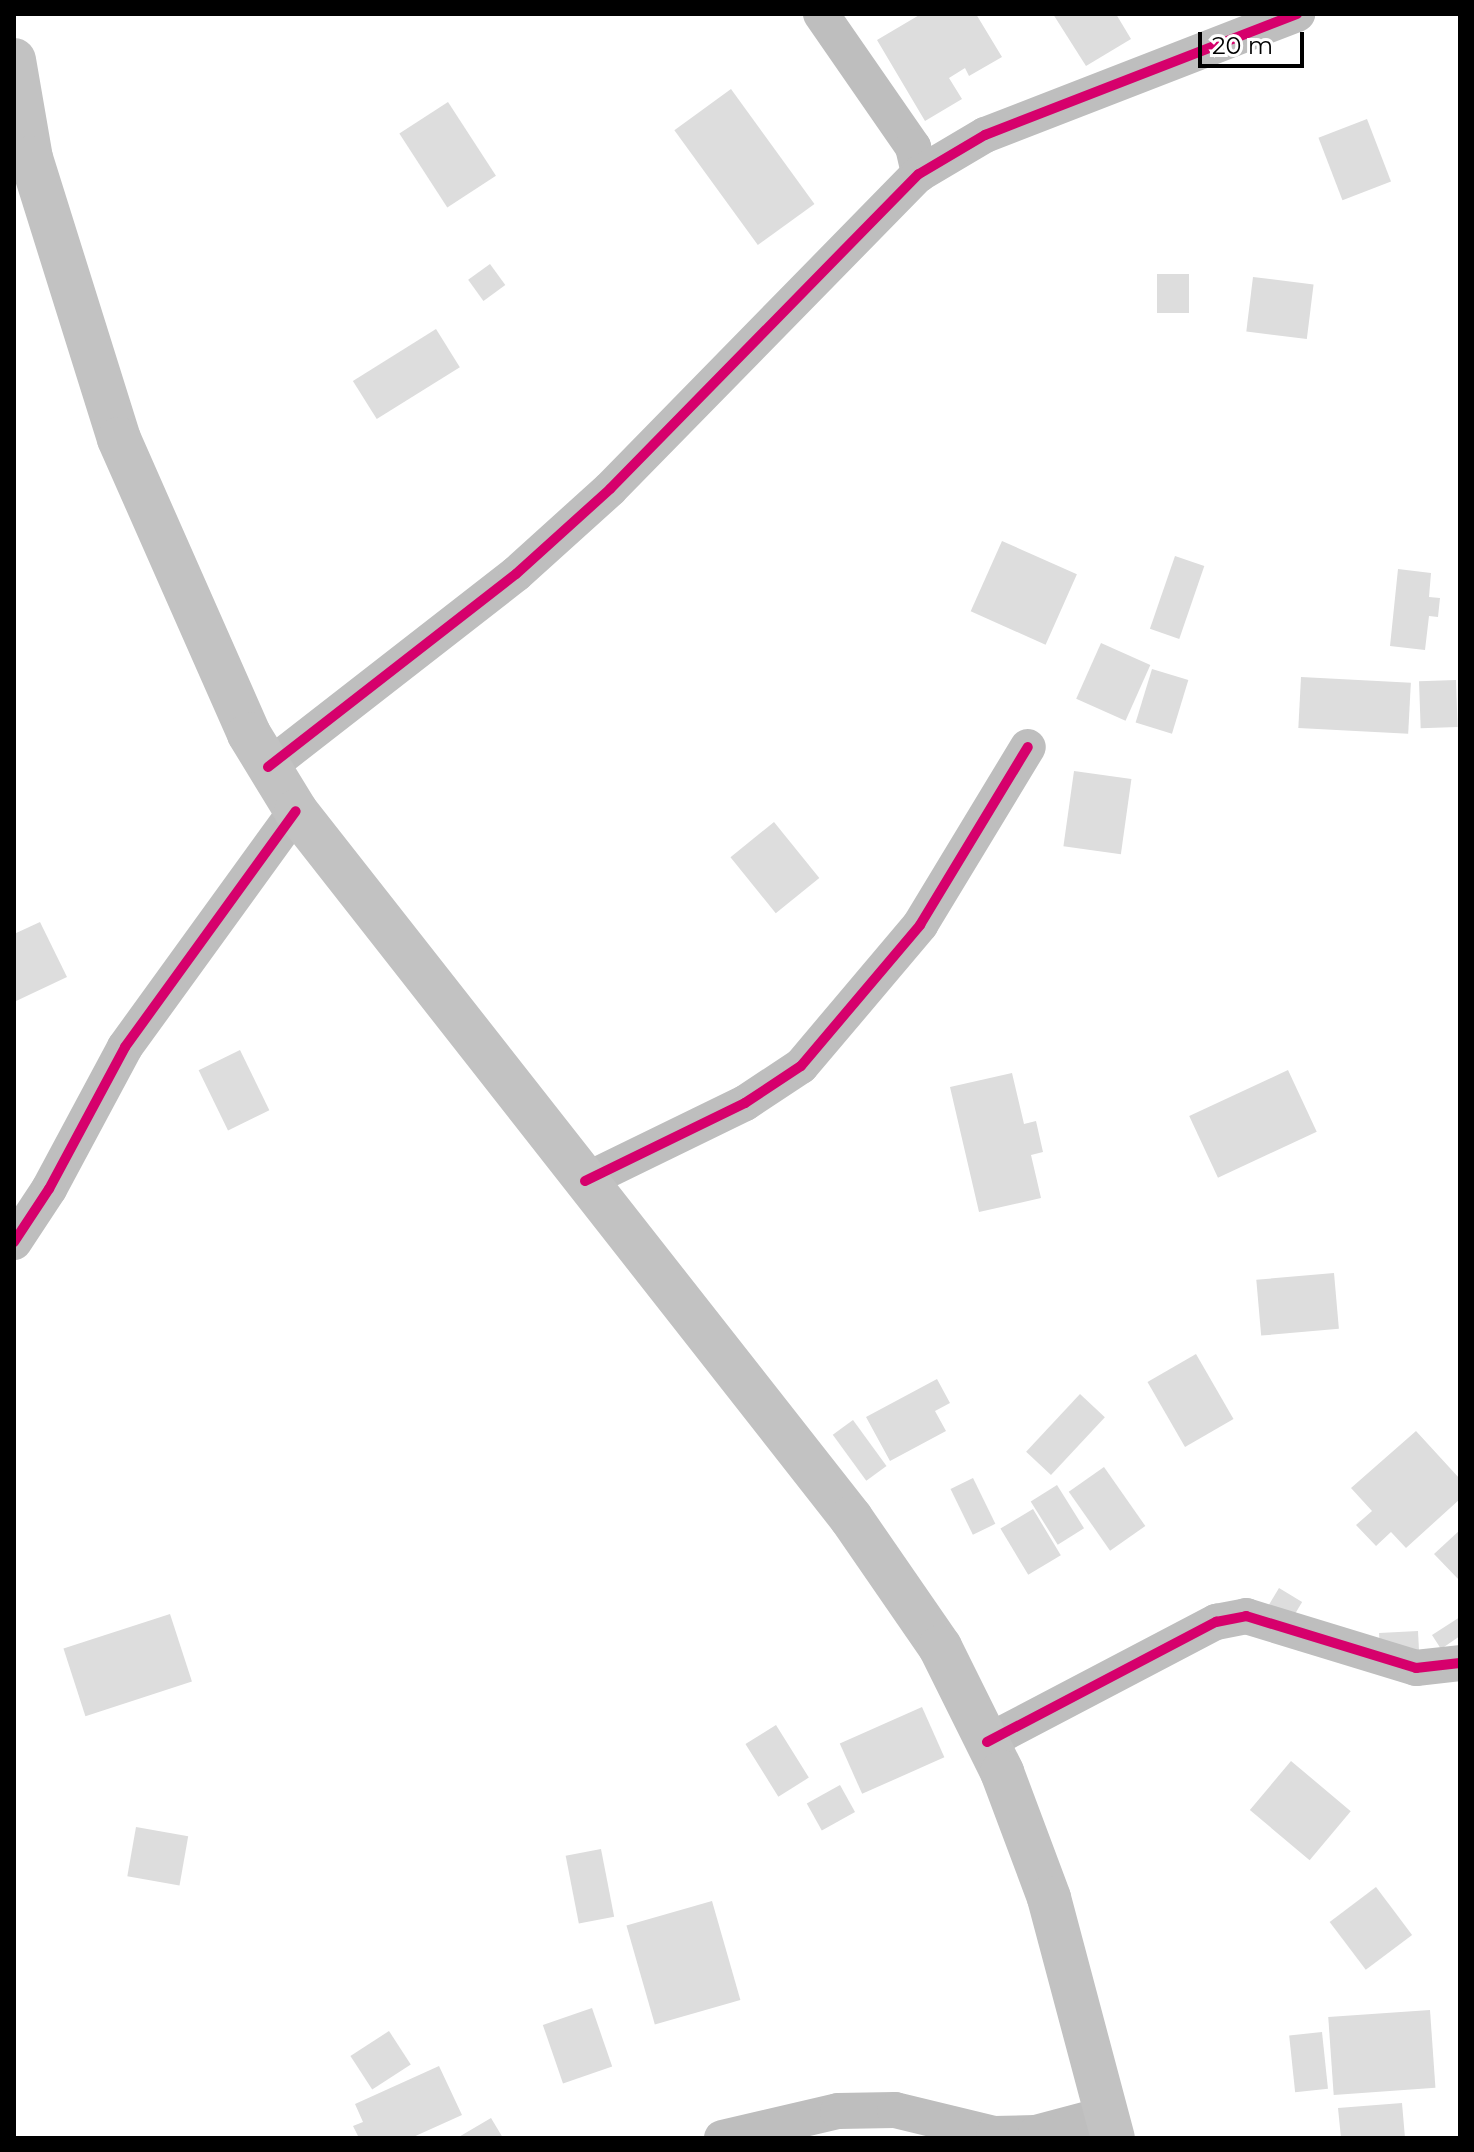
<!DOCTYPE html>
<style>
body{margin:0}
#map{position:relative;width:1474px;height:2152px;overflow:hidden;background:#fff;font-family:Montserrat,sans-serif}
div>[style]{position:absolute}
.building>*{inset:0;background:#ddd;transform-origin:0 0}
.minor>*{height:36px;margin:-18px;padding:0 18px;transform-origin:18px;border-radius:18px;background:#bebebe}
.secondary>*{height:44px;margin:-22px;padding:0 22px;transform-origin:22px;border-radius:22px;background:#c2c2c2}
.cycleway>*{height:10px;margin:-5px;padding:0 5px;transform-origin:5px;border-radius:5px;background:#d6006c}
span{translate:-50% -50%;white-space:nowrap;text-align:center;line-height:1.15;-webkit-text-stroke:7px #fff;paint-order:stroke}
.frame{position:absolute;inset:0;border:16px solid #000;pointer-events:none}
.scale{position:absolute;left:1198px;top:32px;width:106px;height:36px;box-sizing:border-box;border:4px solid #000;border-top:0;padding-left:10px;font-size:24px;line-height:28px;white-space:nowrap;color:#000;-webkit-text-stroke:6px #fff;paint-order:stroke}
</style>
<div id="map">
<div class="building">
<i style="clip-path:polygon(921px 14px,976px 14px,1002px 57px,969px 76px,965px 68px,949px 78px,962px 99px,925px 121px,877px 40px)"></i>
<i style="clip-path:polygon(1053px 14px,1116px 14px,1131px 39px,1086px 66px)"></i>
<i style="left:731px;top:89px;width:142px;height:70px;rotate:54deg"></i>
<i style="left:448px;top:102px;width:88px;height:58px;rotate:57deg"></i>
<i style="left:1367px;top:119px;width:67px;height:52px;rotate:69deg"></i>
<i style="left:490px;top:264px;width:26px;height:27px;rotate:54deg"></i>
<i style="left:1157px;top:274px;width:32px;height:39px"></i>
<i style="left:1253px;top:277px;width:61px;height:55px;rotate:7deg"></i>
<i style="left:436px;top:329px;width:45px;height:98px;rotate:58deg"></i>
<i style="left:1002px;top:541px;width:82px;height:77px;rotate:24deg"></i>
<i style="left:1175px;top:556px;width:31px;height:77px;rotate:19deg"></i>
<i style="clip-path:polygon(1398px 569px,1431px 573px,1429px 597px,1440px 598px,1438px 617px,1429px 616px,1425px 650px,1390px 646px)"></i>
<i style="left:1101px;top:643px;width:54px;height:61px;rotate:24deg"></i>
<i style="left:1152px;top:669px;width:38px;height:56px;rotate:17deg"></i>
<i style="left:1301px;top:677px;width:110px;height:51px;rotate:3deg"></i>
<i style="left:1456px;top:680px;width:47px;height:37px;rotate:88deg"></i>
<i style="left:1074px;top:771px;width:58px;height:76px;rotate:8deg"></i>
<i style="left:774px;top:822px;width:72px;height:56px;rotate:51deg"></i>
<i style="clip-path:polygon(40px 922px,67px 977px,14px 1002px,14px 934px)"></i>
<i style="left:240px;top:1050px;width:67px;height:46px;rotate:64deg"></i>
<i style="left:1288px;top:1070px;width:68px;height:109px;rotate:65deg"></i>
<i style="clip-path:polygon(1012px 1073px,1024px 1124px,1036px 1121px,1043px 1152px,1031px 1155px,1041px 1198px,979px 1212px,950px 1087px)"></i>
<i style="left:1334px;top:1273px;width:56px;height:78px;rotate:85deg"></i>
<i style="left:1196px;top:1354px;width:75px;height:56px;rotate:60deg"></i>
<i style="clip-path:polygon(937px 1379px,950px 1403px,935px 1411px,946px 1431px,890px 1461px,866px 1417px)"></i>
<i style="left:1080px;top:1394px;width:34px;height:79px;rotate:43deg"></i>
<i style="left:853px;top:1420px;width:57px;height:25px;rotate:54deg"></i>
<i style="clip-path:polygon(1416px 1431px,1460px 1479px,1460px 1499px,1406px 1548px,1391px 1532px,1376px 1546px,1356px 1525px,1372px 1511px,1351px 1488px)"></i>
<i style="left:1104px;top:1467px;width:72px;height:43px;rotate:55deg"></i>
<i style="left:973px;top:1478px;width:51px;height:25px;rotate:64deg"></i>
<i style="left:1057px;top:1485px;width:51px;height:31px;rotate:58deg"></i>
<i style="left:1033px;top:1509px;width:54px;height:38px;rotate:59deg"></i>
<i style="clip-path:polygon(1460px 1530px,1460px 1581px,1434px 1554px)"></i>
<i style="left:1279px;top:1588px;width:27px;height:26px;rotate:31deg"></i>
<i style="left:170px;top:1614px;width:71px;height:112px;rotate:72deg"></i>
<i style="clip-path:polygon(1460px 1617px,1460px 1636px,1441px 1649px,1432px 1635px)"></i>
<i style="left:1418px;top:1631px;width:20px;height:39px;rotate:87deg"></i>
<i style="left:922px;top:1707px;width:55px;height:90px;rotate:66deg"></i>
<i style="left:776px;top:1725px;width:62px;height:36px;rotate:58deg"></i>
<i style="left:1291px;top:1761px;width:78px;height:64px;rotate:40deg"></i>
<i style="left:840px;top:1785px;width:31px;height:38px;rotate:61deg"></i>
<i style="left:136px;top:1827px;width:53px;height:50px;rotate:10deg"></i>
<i style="left:601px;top:1849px;width:69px;height:36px;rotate:79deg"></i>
<i style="left:1376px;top:1887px;width:60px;height:58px;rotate:53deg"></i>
<i style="left:712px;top:1901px;width:103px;height:89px;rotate:74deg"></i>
<i style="left:592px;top:2008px;width:62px;height:52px;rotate:71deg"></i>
<i style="left:1430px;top:2010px;width:78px;height:102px;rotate:86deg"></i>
<i style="left:389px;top:2031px;width:40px;height:46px;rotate:57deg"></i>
<i style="left:1322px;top:2032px;width:57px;height:33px;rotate:84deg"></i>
<i style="clip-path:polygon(439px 2066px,462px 2115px,411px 2138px,359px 2138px,353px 2126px,363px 2122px,355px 2104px)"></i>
<i style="clip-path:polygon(1402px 2103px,1405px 2138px,1341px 2138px,1338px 2108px)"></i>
<i style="clip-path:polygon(491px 2118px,503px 2138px,457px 2138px)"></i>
</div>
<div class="minor">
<i style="left:821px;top:14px;width:162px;rotate:55.3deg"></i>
<i style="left:913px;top:147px;width:28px;rotate:77deg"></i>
<i style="left:268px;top:767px;width:314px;rotate:-37.9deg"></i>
<i style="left:516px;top:574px;width:127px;rotate:-42.1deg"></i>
<i style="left:610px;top:489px;width:441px;rotate:-45.6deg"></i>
<i style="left:919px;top:174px;width:77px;rotate:-30.6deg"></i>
<i style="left:985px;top:135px;width:335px;rotate:-21.2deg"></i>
<i style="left:585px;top:1181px;width:178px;rotate:-26deg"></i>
<i style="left:745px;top:1103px;width:67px;rotate:-33.5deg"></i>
<i style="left:801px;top:1066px;width:185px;rotate:-49.8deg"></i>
<i style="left:920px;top:925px;width:208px;rotate:-58.8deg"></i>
<i style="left:14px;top:1242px;width:64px;rotate:-56.6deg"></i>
<i style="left:49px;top:1189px;width:161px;rotate:-61.8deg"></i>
<i style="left:125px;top:1047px;width:291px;rotate:-54.1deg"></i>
<i style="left:987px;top:1742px;width:259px;rotate:-27.7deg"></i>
<i style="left:1216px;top:1622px;width:31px;rotate:-11deg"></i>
<i style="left:1246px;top:1616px;width:178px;rotate:17deg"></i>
<i style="left:1416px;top:1668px;width:44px;rotate:-6.5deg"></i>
<i style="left:722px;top:2138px;width:119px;rotate:-13.1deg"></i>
<i style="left:838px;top:2111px;width:57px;rotate:-1deg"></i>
<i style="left:895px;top:2110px;width:102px;rotate:13.6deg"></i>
<i style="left:994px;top:2134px;width:42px;rotate:-1.4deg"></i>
<i style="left:1036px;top:2133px;width:73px;rotate:-15deg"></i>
</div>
<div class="secondary">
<i style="left:14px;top:60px;width:99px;rotate:80.2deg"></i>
<i style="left:31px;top:158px;width:294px;rotate:72.6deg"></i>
<i style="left:119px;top:439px;width:322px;rotate:66.2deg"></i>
<i style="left:249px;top:734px;width:90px;rotate:58.6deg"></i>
<i style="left:296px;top:811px;width:899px;rotate:51.87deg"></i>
<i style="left:851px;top:1518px;width:157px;rotate:55.4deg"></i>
<i style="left:940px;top:1647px;width:140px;rotate:63.6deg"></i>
<i style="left:1002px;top:1772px;width:134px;rotate:69.5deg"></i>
<i style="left:1049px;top:1898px;width:248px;rotate:75.1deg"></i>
</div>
<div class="cycleway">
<i style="left:268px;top:767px;width:314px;rotate:-37.9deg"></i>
<i style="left:516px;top:574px;width:127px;rotate:-42.1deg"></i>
<i style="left:610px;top:489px;width:441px;rotate:-45.6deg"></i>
<i style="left:919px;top:174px;width:77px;rotate:-30.6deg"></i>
<i style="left:985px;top:135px;width:335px;rotate:-21.2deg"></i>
<i style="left:585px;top:1181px;width:178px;rotate:-26deg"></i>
<i style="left:745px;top:1103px;width:67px;rotate:-33.5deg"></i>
<i style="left:801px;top:1066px;width:185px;rotate:-49.8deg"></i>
<i style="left:920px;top:925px;width:208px;rotate:-58.8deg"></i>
<i style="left:14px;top:1242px;width:64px;rotate:-56.6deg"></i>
<i style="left:49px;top:1189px;width:161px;rotate:-61.8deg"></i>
<i style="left:125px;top:1047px;width:291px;rotate:-54.1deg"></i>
<i style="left:987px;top:1742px;width:259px;rotate:-27.7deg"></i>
<i style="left:1216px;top:1622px;width:31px;rotate:-11deg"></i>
<i style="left:1246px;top:1616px;width:178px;rotate:17deg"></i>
<i style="left:1416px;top:1668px;width:44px;rotate:-6.5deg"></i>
</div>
<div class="frame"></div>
<div class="scale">20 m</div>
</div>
